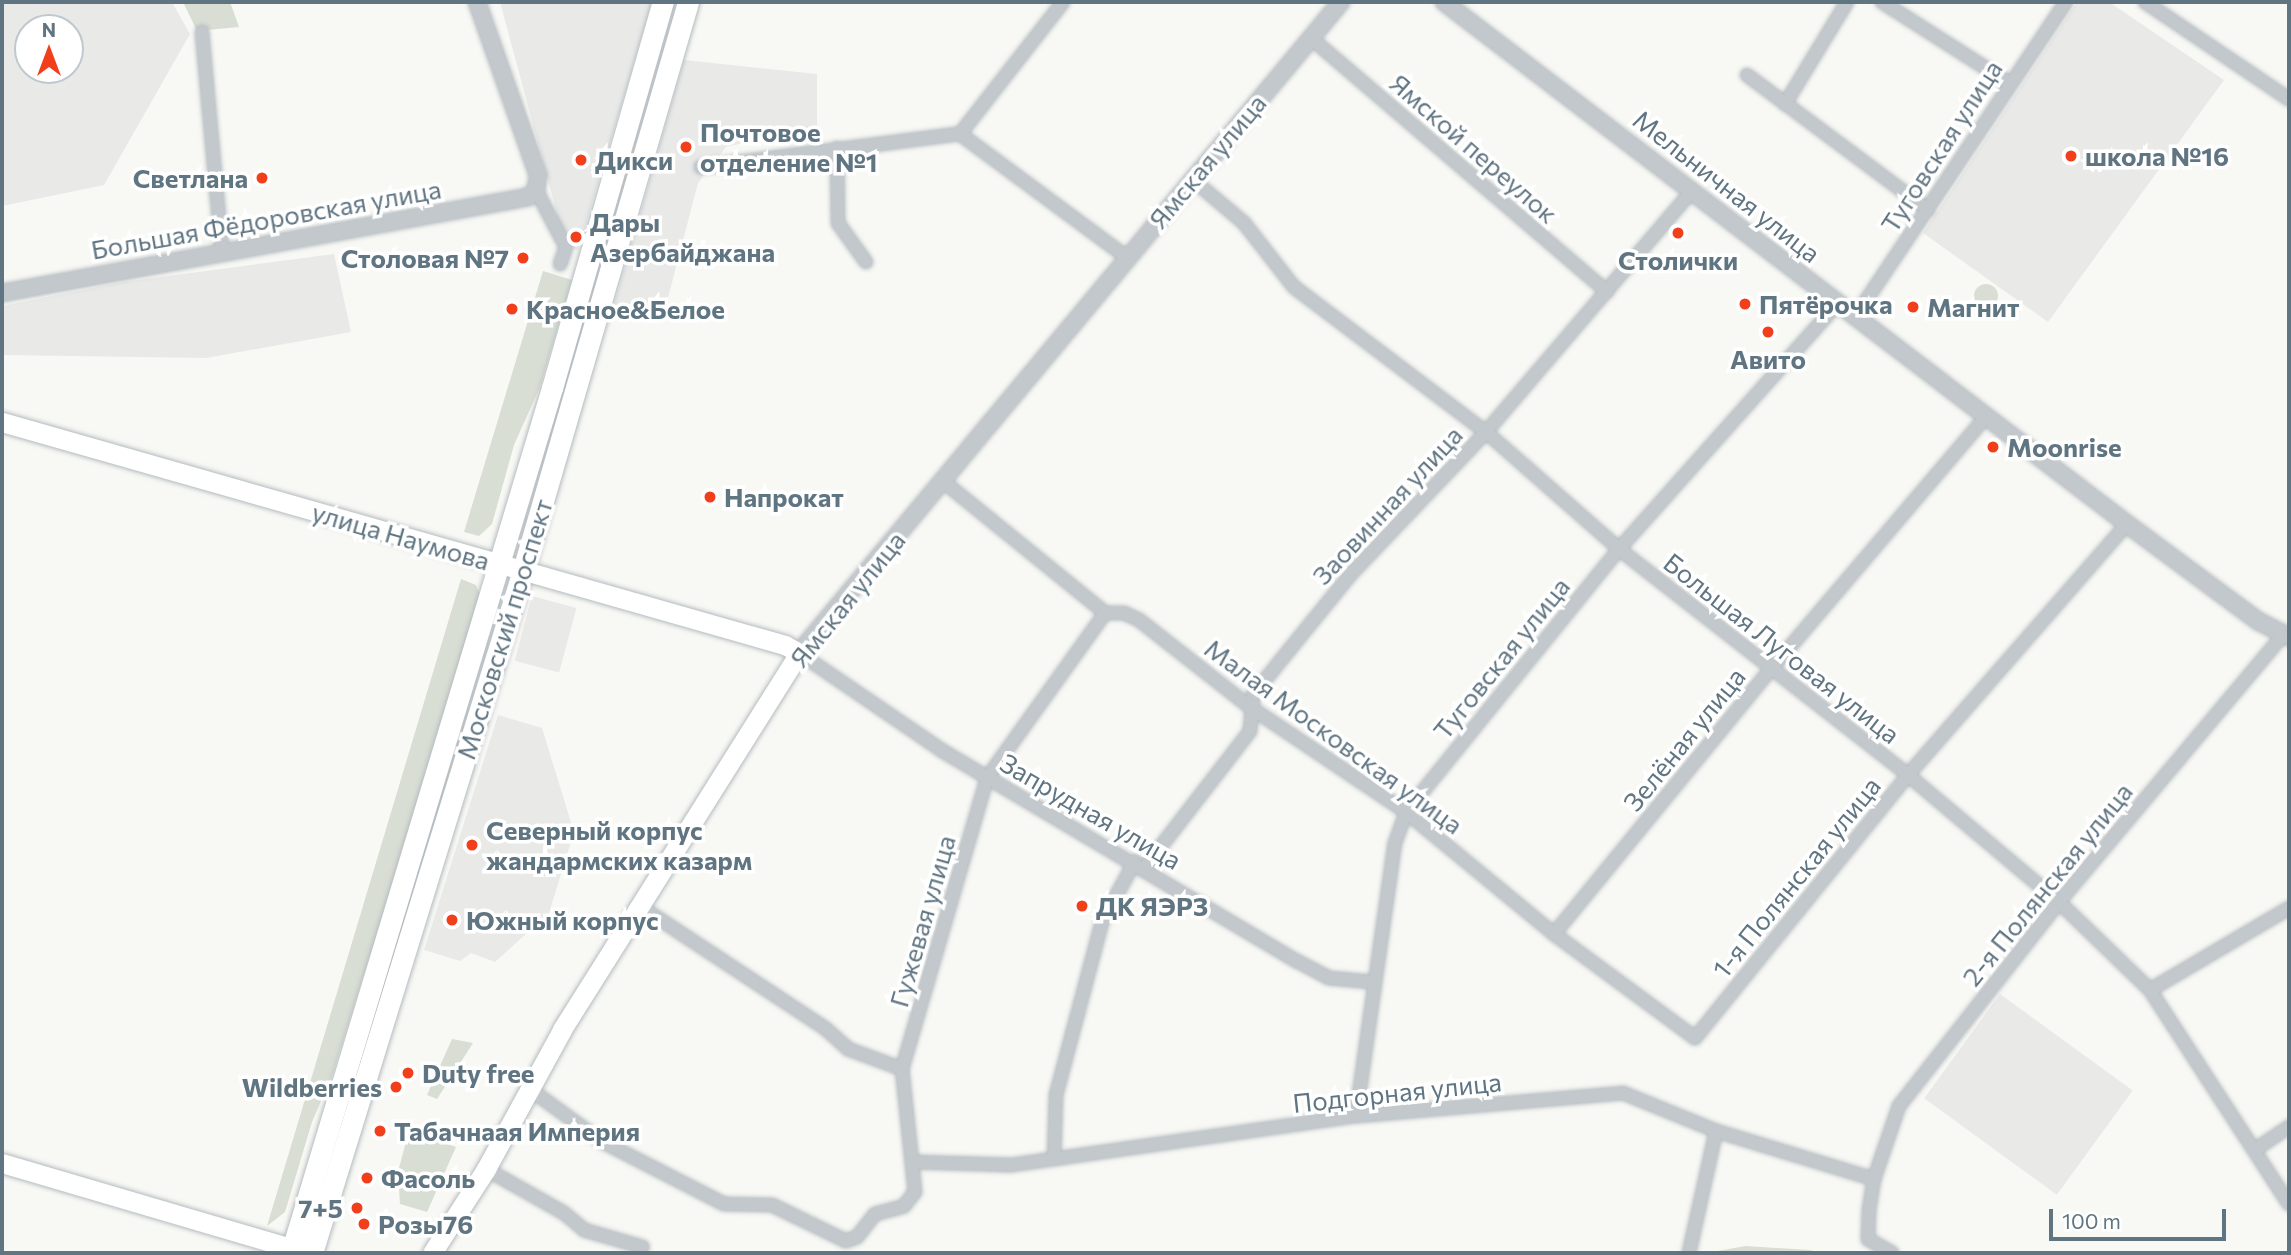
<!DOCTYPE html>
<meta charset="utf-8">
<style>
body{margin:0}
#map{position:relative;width:2291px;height:1255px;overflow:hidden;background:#f8f8f4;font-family:Commissioner,sans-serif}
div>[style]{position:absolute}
.built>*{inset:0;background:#e9e9e8;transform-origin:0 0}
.green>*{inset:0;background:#d8ded3}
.round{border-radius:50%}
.roads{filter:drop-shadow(0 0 2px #b4bbc0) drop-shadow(0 0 2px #b4bbc0)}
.minor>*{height:12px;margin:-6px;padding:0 6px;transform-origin:6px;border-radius:6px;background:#c2c8cb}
.tertiary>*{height:16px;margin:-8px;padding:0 8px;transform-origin:8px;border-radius:8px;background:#c2c8cb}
.secondary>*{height:19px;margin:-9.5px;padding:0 9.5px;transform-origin:9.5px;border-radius:9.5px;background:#fff}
.primary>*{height:21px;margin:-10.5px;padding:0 10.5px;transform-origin:10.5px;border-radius:10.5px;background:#fff}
.dots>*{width:19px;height:19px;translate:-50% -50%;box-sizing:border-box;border:4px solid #fff;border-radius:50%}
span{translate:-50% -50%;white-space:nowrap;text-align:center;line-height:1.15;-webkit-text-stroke:7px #fff;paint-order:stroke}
.poi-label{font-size:26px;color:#607582;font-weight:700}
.left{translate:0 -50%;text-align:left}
.right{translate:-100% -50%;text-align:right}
.street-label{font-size:26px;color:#607582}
.frame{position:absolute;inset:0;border:4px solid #607582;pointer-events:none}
.north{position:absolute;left:14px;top:14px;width:70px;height:70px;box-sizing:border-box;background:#fff;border:2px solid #bfc8cd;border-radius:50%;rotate:0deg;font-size:19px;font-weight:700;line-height:28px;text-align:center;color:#607582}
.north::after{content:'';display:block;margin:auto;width:24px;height:32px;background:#f13f1b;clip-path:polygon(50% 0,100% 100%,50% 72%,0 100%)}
.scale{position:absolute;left:2049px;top:1209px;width:177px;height:32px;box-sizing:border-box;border:4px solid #607582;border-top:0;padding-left:9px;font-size:21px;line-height:24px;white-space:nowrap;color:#607582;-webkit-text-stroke:5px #fff;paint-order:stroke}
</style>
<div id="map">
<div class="built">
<i style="clip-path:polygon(evenodd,2px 2px,172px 2px,190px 34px,104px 185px,2px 206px,2px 2px,70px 28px,70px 70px,28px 70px,28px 28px,70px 28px)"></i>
<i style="clip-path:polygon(500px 2px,652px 2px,578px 250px,566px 247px)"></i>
<i style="clip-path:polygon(2077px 2px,2109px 2px,2224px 80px,2048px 322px,1923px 233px)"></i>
<i style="clip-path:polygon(684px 60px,817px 74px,817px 126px,726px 147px,698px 183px,664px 313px,642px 318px,612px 313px)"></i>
<i style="clip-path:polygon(334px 254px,351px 332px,206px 358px,2px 355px,2px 306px,123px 282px)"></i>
<i style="left:532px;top:596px;width:46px;height:67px;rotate:15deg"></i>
<i style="clip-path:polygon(498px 715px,542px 728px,574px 832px,549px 913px,495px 962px,471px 953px,460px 961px,424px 950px)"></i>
<i style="left:2000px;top:994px;width:164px;height:129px;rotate:36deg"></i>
</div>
<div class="green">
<i style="clip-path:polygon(183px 2px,230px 2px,239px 27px,197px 31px)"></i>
<i style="clip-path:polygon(543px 271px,572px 280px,540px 387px,514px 445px,492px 524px,479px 536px,464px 532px)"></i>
<i class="round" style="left:1974px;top:284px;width:24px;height:24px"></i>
<i style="clip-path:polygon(461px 579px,476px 585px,482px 600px,332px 1076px,312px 1122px,285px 1212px,267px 1226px)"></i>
<i style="clip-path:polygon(452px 1039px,473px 1043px,437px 1099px,427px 1095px)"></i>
<i style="clip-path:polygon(409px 1130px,456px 1147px,427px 1212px,400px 1204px,398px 1172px)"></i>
<i style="clip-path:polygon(1746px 1246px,1809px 1250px,1824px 1253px,1706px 1253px)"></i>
</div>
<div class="roads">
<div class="minor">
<i style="left:1882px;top:2px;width:151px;rotate:32.5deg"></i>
<i style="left:2145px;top:2px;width:174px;rotate:34deg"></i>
<i style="left:202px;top:32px;width:219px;rotate:84.8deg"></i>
<i style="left:1311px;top:38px;width:390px;rotate:40.6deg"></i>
<i style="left:1747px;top:75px;width:226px;rotate:36.7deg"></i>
<i style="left:1785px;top:104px;width:119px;rotate:-58.7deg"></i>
<i style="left:960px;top:134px;width:167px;rotate:-52deg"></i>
<i style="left:837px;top:148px;width:75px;rotate:89.2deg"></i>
<i style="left:838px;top:223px;width:48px;rotate:54.3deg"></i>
<i style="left:701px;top:167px;width:261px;rotate:-7.3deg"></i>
<i style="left:960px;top:134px;width:207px;rotate:36.5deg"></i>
<i style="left:1192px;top:179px;width:68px;rotate:40.2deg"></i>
<i style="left:1244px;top:223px;width:81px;rotate:52deg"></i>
<i style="left:1294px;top:287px;width:241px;rotate:37.1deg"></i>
<i style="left:1486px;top:432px;width:177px;rotate:41.3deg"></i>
<i style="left:1619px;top:549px;width:367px;rotate:38deg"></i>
<i style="left:1908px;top:775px;width:197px;rotate:40.1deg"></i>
<i style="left:2059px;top:902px;width:127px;rotate:44deg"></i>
<i style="left:2150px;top:990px;width:255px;rotate:57deg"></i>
<i style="left:536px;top:190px;width:64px;rotate:62.2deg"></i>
<i style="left:566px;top:247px;width:18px;rotate:109deg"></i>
<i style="left:1855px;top:317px;width:379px;rotate:-56.2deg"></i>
<i style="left:944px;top:482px;width:208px;rotate:39.1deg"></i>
<i style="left:1105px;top:613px;width:19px"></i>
<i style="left:1124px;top:613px;width:17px;rotate:25deg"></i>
<i style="left:1139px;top:620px;width:141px;rotate:38.1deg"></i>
<i style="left:1250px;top:707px;width:188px;rotate:33.9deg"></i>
<i style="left:1406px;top:812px;width:192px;rotate:39.5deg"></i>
<i style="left:1554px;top:934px;width:175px;rotate:36.4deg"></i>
<i style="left:1695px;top:1038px;width:338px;rotate:-51deg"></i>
<i style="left:1908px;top:775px;width:333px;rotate:-48.9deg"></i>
<i style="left:799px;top:653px;width:172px;rotate:34.3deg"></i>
<i style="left:941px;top:750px;width:414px;rotate:30.7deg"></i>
<i style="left:1297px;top:961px;width:36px;rotate:28deg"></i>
<i style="left:1329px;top:978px;width:43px;rotate:5.3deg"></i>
<i style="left:1145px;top:867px;width:172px;rotate:-52.3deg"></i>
<i style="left:1250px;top:731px;width:36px;rotate:-85deg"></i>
<i style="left:1253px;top:695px;width:59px;rotate:-51.2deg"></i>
<i style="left:1290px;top:649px;width:97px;rotate:-50.9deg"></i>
<i style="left:1351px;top:574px;width:196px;rotate:-46.4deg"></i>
<i style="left:1486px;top:432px;width:318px;rotate:-49.5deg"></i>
<i style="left:638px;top:905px;width:225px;rotate:33.4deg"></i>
<i style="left:826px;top:1029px;width:30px;rotate:42deg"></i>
<i style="left:848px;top:1049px;width:58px;rotate:20.3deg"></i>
<i style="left:1554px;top:934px;width:344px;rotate:-50.7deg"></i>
<i style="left:1772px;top:668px;width:332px;rotate:-49.6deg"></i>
<i style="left:2150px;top:990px;width:161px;rotate:-30.5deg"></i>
<i style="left:527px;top:1087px;width:92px;rotate:36.1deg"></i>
<i style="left:601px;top:1141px;width:138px;rotate:27.1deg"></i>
<i style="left:724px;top:1204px;width:48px;rotate:1.2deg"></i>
<i style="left:772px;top:1205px;width:82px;rotate:25.9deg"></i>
<i style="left:846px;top:1241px;width:12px;rotate:-20deg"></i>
<i style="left:857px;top:1237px;width:29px;rotate:-52deg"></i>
<i style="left:875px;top:1214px;width:30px;rotate:-15deg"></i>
<i style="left:904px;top:1206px;width:18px;rotate:-52deg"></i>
<i style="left:915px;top:1192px;width:124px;rotate:-96deg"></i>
<i style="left:902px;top:1069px;width:303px;rotate:-73.7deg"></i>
<i style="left:987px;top:778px;width:203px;rotate:-54.4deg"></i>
<i style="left:1356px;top:1116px;width:276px;rotate:-81.9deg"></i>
<i style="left:1395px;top:843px;width:33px;rotate:-70deg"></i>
<i style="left:1406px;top:812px;width:338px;rotate:-51deg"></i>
<i style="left:1619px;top:549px;width:329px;rotate:-48.3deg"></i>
<i style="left:2256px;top:1149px;width:40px;rotate:-34deg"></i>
<i style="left:1054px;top:1159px;width:64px;rotate:-88.2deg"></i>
<i style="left:1056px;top:1095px;width:179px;rotate:-75.1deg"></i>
<i style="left:1102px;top:922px;width:69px;rotate:-61.6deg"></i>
<i style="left:913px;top:1162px;width:98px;rotate:1.8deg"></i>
<i style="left:1011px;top:1165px;width:348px;rotate:-8.1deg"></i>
<i style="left:1356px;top:1116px;width:268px;rotate:-4.9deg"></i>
<i style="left:1623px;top:1093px;width:100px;rotate:22.2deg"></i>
<i style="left:1716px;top:1131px;width:165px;rotate:16.9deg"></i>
<i style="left:486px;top:1169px;width:90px;rotate:29.4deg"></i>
<i style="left:564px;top:1213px;width:26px;rotate:40deg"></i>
<i style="left:584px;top:1230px;width:61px;rotate:16.1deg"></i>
<i style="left:1689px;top:1253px;width:125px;rotate:-77.5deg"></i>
<i style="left:1892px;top:1253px;width:28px;rotate:-150deg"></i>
<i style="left:1868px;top:1239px;width:29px;rotate:-88deg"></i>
<i style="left:1869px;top:1210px;width:31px;rotate:-81deg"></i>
<i style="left:1874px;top:1179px;width:77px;rotate:-71.1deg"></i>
<i style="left:1899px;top:1106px;width:259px;rotate:-51.9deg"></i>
<i style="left:2059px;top:902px;width:349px;rotate:-50deg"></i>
</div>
<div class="tertiary">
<i style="left:1444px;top:2px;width:860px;rotate:37.39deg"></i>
<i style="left:2127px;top:524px;width:163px;rotate:36.5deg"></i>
<i style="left:2258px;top:621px;width:35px;rotate:27deg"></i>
<i style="left:2px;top:293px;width:535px;rotate:-10.34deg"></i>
<i style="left:528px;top:197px;width:11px;rotate:-41deg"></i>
<i style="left:536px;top:190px;width:15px;rotate:-82deg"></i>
<i style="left:538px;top:175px;width:183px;rotate:-109.4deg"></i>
<i style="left:799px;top:653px;width:847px;rotate:-50.22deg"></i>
</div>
<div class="secondary">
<i style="left:2px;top:422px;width:814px;rotate:15.9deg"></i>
<i style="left:785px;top:645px;width:16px;rotate:30deg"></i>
<i style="left:799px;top:653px;width:445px;rotate:122.2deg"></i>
<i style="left:562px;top:1030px;width:158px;rotate:118.7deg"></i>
<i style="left:486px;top:1169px;width:100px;rotate:122.7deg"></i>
<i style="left:2px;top:1163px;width:316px;rotate:16.4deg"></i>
</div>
<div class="primary">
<i style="left:291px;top:1253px;width:904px;rotate:-73.21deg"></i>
<i style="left:552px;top:388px;width:402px;rotate:-74deg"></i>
<i style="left:312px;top:1253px;width:715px;rotate:-72.83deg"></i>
<i style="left:523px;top:570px;width:591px;rotate:-73.8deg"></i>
</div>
</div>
<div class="dots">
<i style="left:686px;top:147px;background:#f13f1b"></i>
<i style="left:2071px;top:156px;background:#f13f1b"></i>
<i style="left:581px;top:160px;background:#f13f1b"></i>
<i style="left:262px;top:178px;background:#f13f1b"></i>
<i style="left:1678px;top:233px;background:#f13f1b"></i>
<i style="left:576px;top:237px;background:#f13f1b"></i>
<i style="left:523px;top:258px;background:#f13f1b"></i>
<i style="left:1745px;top:304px;background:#f13f1b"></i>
<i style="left:1913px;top:307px;background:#f13f1b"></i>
<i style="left:512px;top:309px;background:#f13f1b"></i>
<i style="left:1768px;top:332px;background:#f13f1b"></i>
<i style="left:1993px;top:447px;background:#f13f1b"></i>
<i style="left:710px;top:497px;background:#f13f1b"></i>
<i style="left:472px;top:845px;background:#f13f1b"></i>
<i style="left:1082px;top:906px;background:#f13f1b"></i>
<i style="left:452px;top:920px;background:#f13f1b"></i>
<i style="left:408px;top:1073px;background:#f13f1b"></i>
<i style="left:396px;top:1087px;background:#f13f1b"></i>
<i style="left:380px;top:1131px;background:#f13f1b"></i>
<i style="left:367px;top:1178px;background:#f13f1b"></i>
<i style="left:357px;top:1208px;background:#f13f1b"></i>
<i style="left:364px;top:1224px;background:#f13f1b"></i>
</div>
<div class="poi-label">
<span class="left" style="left:700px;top:147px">Почтовое<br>отделение №1</span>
<span class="left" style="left:2085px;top:156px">школа №16</span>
<span class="left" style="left:595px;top:160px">Дикси</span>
<span class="right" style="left:248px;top:178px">Светлана</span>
<span class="left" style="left:590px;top:237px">Дары<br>Азербайджана</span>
<span class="right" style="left:509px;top:258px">Столовая №7</span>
<span style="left:1678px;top:260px">Столички</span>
<span class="left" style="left:1759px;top:304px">Пятёрочка</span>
<span class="left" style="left:1927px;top:307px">Магнит</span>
<span class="left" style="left:526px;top:309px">Красное&amp;Белое</span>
<span style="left:1768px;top:359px">Авито</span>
<span class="left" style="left:2007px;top:447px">Moonrise</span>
<span class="left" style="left:724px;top:497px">Напрокат</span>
<span class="left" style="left:486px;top:845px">Северный корпус<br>жандармских казарм</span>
<span class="left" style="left:1096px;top:906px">ДК ЯЭРЗ</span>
<span class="left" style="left:466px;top:920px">Южный корпус</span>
<span class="left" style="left:422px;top:1073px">Duty free</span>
<span class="right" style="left:382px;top:1087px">Wildberries</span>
<span class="left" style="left:394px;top:1131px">Табачнаая Империя</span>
<span class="left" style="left:381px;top:1178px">Фасоль</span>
<span class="right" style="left:343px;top:1208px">7+5</span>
<span class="left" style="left:378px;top:1224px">Розы76</span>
</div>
<div class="street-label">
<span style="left:1941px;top:146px;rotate:-57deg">Туговская улица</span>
<span style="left:1474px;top:148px;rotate:41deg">Ямской переулок</span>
<span style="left:1207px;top:161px;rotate:-50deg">Ямская улица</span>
<span style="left:1727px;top:186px;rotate:38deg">Мельничная улица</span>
<span style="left:266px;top:219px;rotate:-10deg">Большая Фёдоровская улица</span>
<span style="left:1387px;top:505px;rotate:-47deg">Заовинная улица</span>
<span style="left:401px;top:536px;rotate:16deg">улица Наумова</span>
<span style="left:847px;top:599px;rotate:-51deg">Ямская улица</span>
<span style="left:504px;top:629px;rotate:-73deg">Московский проспект</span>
<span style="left:1782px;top:648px;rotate:38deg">Большая Луговая улица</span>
<span style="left:1501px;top:658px;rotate:-51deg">Туговская улица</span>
<span style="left:1334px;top:736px;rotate:36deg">Малая Московская улица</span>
<span style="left:1684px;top:739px;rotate:-51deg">Зелёная улица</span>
<span style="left:1091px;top:811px;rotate:30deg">Запрудная улица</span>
<span style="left:1796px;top:877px;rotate:-51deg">1-я Полянская улица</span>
<span style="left:2047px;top:884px;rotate:-51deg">2-я Полянская улица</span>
<span style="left:922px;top:921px;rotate:-74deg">Гужевая улица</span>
<span style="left:1397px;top:1092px;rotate:-6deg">Подгорная улица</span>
</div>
<div class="frame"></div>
<div class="north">N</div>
<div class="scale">100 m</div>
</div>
